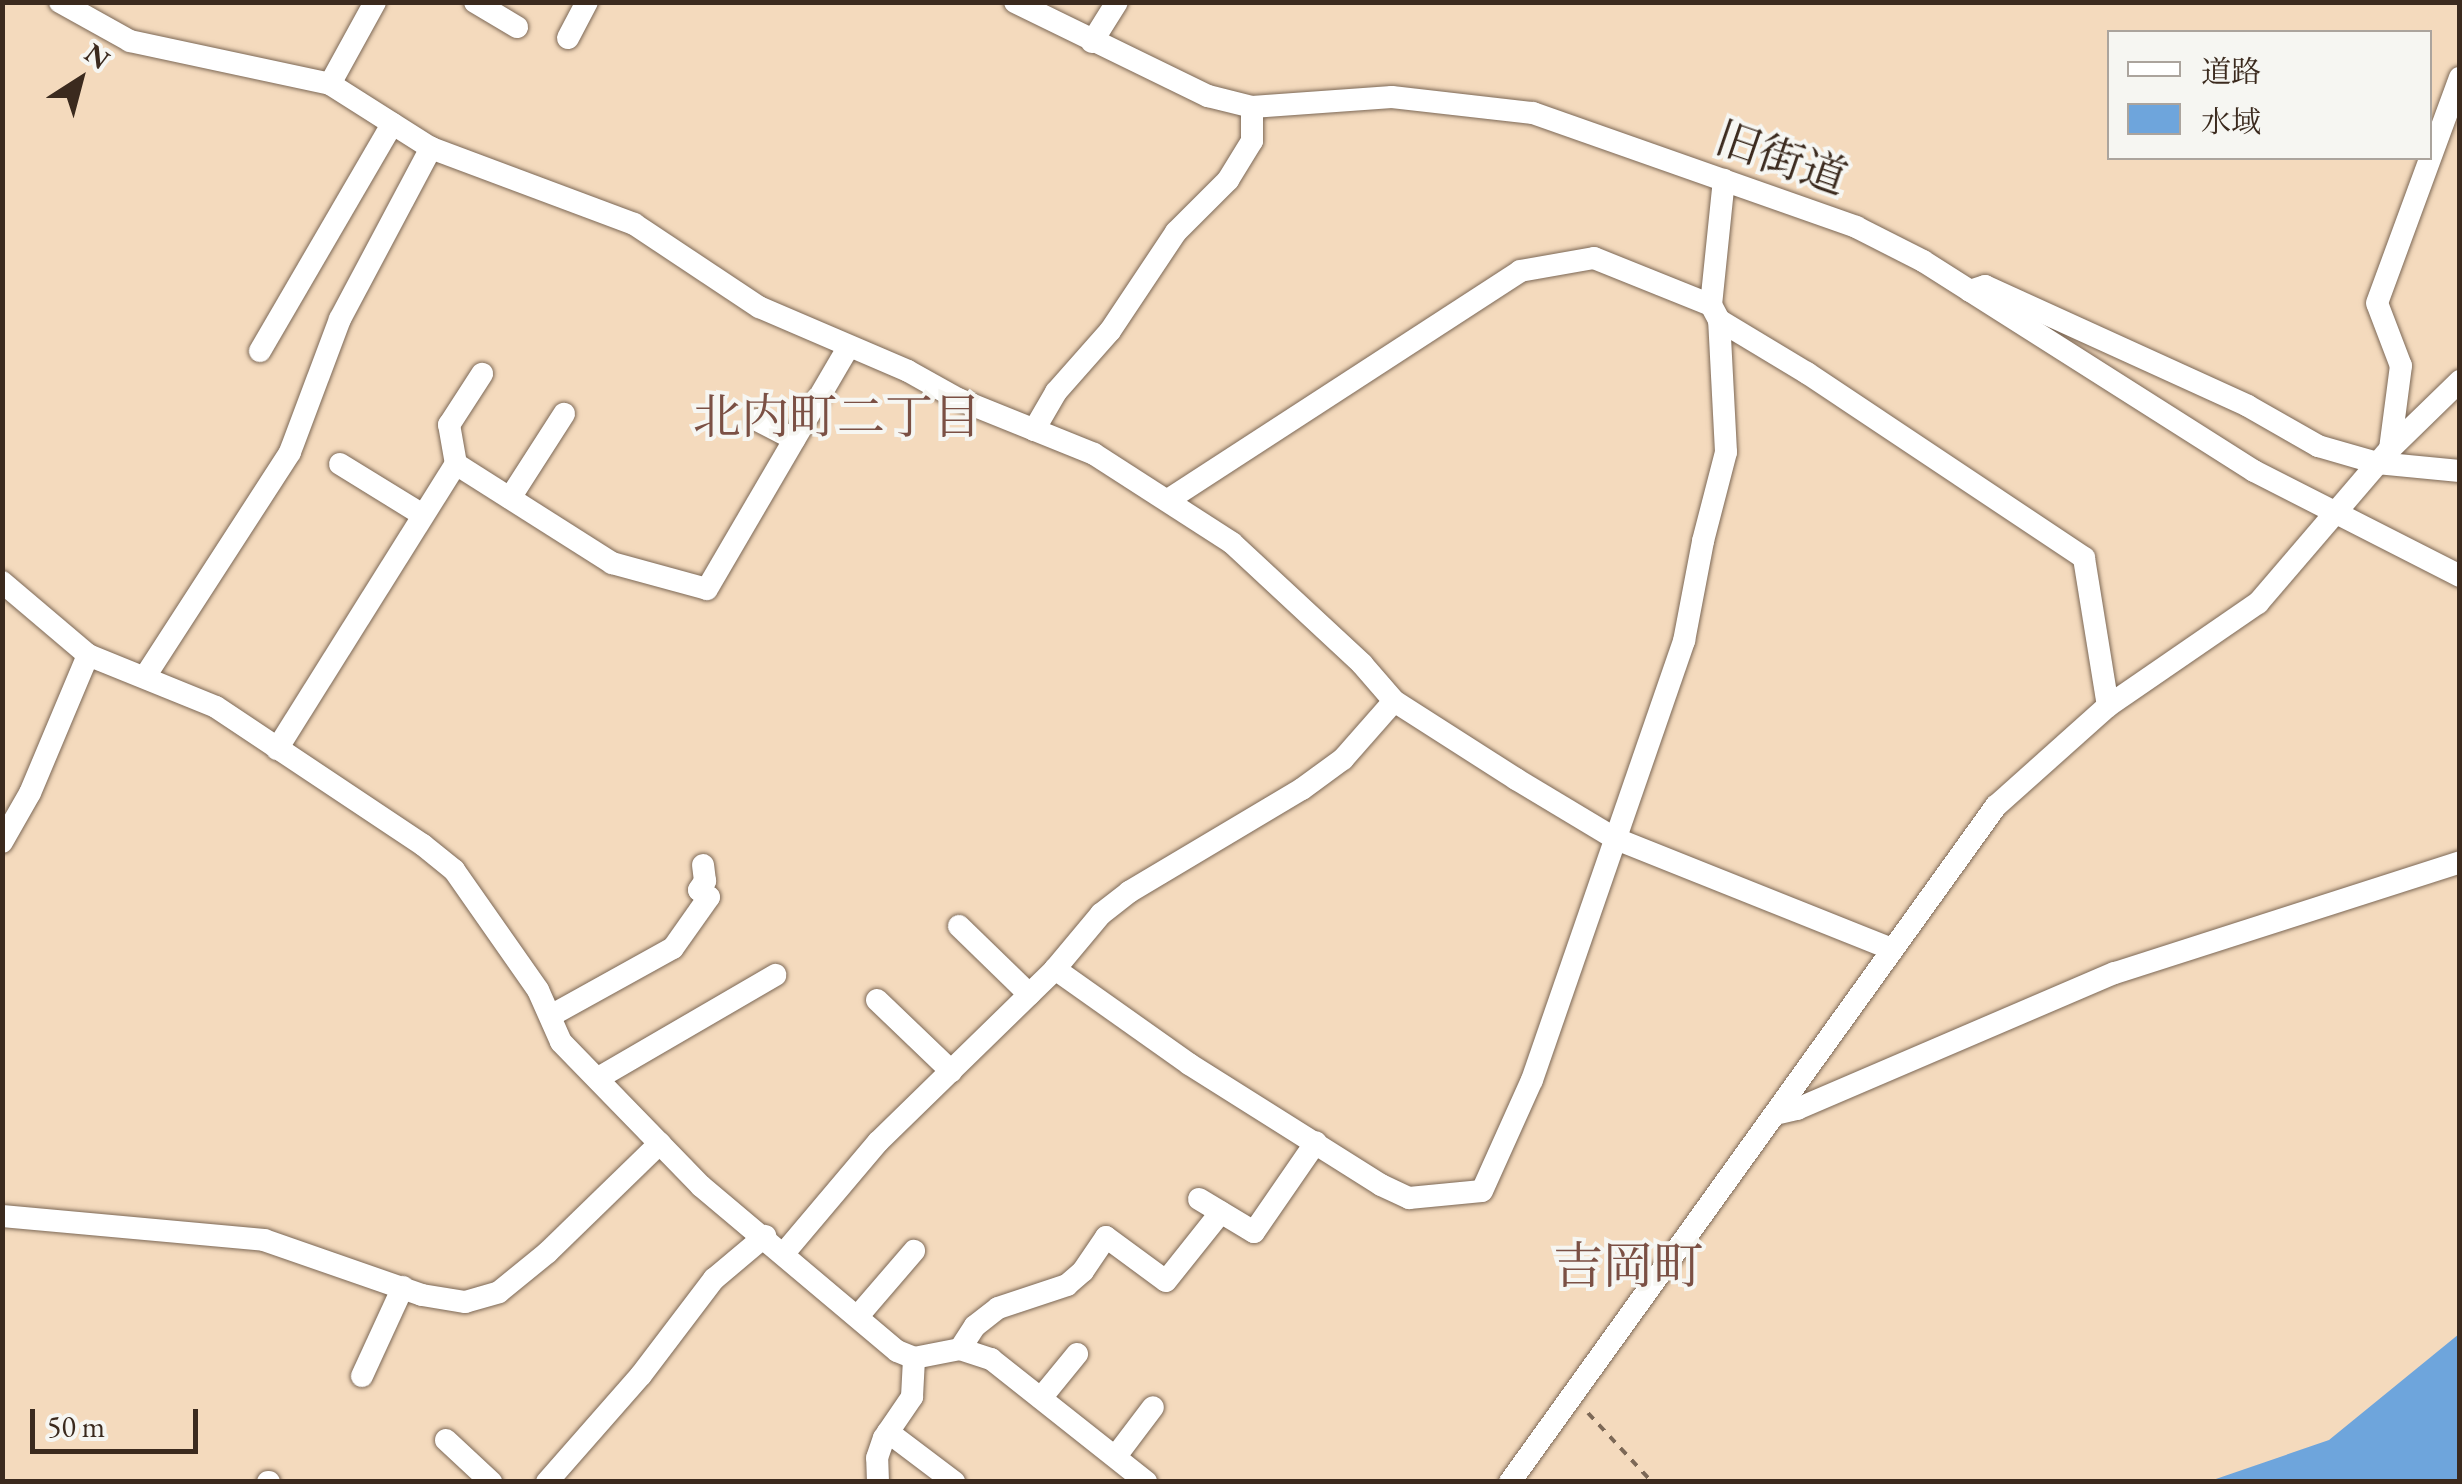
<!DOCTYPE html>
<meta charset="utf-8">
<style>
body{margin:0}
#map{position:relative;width:2462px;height:1484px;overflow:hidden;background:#f4dabd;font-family:"EB Garamond","Noto Serif JP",serif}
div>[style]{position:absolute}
.water>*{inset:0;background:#6ea5dc}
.path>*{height:4px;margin-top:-2px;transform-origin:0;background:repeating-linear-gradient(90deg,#7c6856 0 8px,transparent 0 16px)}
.roads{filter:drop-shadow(0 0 2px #7c6856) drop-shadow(0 0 2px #7c6856)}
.minor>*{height:22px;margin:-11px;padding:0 11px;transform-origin:11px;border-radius:11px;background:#fff}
span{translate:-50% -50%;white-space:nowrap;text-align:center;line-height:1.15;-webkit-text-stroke:8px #f6f6f2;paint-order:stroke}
.street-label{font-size:45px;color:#3b2a1e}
.neighbourhood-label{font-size:48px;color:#7b5044}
.quarter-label{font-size:50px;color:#7b5044}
.frame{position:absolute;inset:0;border:5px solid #3b2a1e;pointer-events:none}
.legend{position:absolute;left:2107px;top:30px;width:325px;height:130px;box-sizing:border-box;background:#f6f6f2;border:2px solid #aba49d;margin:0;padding:12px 18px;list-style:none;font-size:30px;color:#3b2a1e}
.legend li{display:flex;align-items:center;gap:20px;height:50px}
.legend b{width:50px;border:2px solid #aba49d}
.north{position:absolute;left:30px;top:30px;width:100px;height:100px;-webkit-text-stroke:8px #f6f6f2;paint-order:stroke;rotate:36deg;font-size:28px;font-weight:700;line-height:40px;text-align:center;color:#3b2a1e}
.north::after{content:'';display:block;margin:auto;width:35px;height:45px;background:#3b2a1e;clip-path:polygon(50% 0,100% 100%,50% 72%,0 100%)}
.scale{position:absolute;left:30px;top:1409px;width:168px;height:45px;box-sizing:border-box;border:5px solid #3b2a1e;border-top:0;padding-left:12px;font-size:30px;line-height:35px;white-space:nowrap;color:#3b2a1e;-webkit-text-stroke:8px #f6f6f2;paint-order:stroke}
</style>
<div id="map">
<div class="water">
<i style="clip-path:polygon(2459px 1334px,2459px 1481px,2210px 1481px,2329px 1440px)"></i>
</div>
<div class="path">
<i style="left:1588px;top:1413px;width:94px;rotate:47.2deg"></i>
</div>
<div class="roads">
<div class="minor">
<i style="left:60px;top:2px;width:80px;rotate:29.1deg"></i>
<i style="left:130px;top:41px;width:205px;rotate:12.1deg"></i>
<i style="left:330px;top:84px;width:120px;rotate:32.4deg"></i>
<i style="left:431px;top:148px;width:217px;rotate:20.5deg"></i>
<i style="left:634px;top:224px;width:150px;rotate:33.6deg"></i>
<i style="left:759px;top:307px;width:162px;rotate:23.2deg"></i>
<i style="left:908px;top:371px;width:57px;rotate:29.2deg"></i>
<i style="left:958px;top:399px;width:147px;rotate:22deg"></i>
<i style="left:1094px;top:454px;width:164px;rotate:32.8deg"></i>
<i style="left:1232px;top:543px;width:178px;rotate:42.9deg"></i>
<i style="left:1362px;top:664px;width:49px;rotate:49.1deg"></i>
<i style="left:1394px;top:701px;width:145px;rotate:32.6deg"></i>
<i style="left:1516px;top:779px;width:114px;rotate:31deg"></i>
<i style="left:1614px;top:838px;width:296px;rotate:21.8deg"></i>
<i style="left:475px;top:2px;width:49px;rotate:30.8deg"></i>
<i style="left:1015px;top:2px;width:215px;rotate:26deg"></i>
<i style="left:1208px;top:96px;width:45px;rotate:14deg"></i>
<i style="left:1252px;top:107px;width:140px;rotate:-4.1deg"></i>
<i style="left:1392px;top:97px;width:142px;rotate:6.5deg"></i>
<i style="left:1533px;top:113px;width:343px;rotate:19.4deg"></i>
<i style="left:1856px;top:227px;width:75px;rotate:26.9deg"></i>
<i style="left:1923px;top:261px;width:392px;rotate:32.4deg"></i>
<i style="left:2254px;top:471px;width:231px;rotate:27deg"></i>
<i style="left:568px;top:38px;width:41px;rotate:-62.2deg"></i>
<i style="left:1092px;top:42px;width:47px;rotate:-58deg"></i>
<i style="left:330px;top:84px;width:94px;rotate:-61.2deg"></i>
<i style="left:1970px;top:291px;width:16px;rotate:-18deg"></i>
<i style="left:1985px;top:286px;width:289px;rotate:24.5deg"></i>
<i style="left:2248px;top:406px;width:81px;rotate:29.7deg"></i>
<i style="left:2318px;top:446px;width:61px;rotate:16.1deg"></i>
<i style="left:2377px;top:463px;width:83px;rotate:5.5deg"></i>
<i style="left:1719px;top:320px;width:103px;rotate:31.1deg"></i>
<i style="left:1807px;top:373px;width:333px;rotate:33.7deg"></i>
<i style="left:2084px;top:558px;width:150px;rotate:80.8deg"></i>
<i style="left:260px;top:351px;width:263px;rotate:-59.8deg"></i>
<i style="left:757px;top:420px;width:42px;rotate:27.2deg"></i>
<i style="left:1034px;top:430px;width:44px;rotate:-59.9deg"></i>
<i style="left:1056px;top:392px;width:81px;rotate:-48.5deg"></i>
<i style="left:1110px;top:331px;width:119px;rotate:-56.3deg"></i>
<i style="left:1176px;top:232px;width:74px;rotate:-45deg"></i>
<i style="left:1228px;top:180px;width:46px;rotate:-58.4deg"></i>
<i style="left:1252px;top:141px;width:34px;rotate:-90deg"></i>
<i style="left:2390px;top:449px;width:98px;rotate:-44.2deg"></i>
<i style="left:340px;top:464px;width:97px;rotate:31.6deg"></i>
<i style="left:456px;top:464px;width:40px;rotate:-100deg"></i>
<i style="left:449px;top:425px;width:61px;rotate:-57.1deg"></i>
<i style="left:510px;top:498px;width:100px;rotate:-57.3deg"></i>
<i style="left:1168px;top:500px;width:420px;rotate:-33deg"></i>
<i style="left:1520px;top:271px;width:75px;rotate:-10deg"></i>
<i style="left:1594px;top:258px;width:126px;rotate:21.9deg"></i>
<i style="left:2px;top:582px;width:113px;rotate:40.3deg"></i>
<i style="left:88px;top:655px;width:138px;rotate:22.1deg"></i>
<i style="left:216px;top:707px;width:249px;rotate:33.7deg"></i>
<i style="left:423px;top:845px;width:40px;rotate:39deg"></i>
<i style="left:454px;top:870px;width:146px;rotate:55deg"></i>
<i style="left:538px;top:990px;width:57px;rotate:66.1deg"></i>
<i style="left:561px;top:1042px;width:201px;rotate:45.8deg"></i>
<i style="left:701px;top:1186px;width:256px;rotate:40.1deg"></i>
<i style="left:897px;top:1351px;width:18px;rotate:22deg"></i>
<i style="left:914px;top:1358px;width:47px;rotate:-11.1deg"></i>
<i style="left:960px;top:1349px;width:33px;rotate:18deg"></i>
<i style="left:991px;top:1359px;width:198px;rotate:38.4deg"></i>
<i style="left:146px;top:675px;width:265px;rotate:-57.1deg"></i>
<i style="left:290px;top:452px;width:142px;rotate:-69.4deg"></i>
<i style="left:340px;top:319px;width:194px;rotate:-62deg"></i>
<i style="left:277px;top:749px;width:337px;rotate:-57.9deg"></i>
<i style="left:456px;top:464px;width:185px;rotate:32.4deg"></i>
<i style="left:612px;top:563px;width:98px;rotate:15.3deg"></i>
<i style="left:707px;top:589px;width:278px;rotate:-59.7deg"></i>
<i style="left:2px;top:842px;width:56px;rotate:-60.3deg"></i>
<i style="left:30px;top:793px;width:150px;rotate:-67.2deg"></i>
<i style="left:959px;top:926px;width:98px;rotate:44.2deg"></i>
<i style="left:1055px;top:969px;width:164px;rotate:35.3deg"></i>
<i style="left:1189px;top:1064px;width:227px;rotate:32.2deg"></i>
<i style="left:1381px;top:1185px;width:31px;rotate:25deg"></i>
<i style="left:1409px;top:1198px;width:73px;rotate:-5.5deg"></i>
<i style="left:1482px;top:1191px;width:122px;rotate:-65.8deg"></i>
<i style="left:1532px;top:1080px;width:465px;rotate:-70.9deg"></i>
<i style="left:1684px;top:641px;width:102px;rotate:-79.2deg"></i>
<i style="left:1703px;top:541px;width:92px;rotate:-75.5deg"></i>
<i style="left:1726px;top:452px;width:132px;rotate:-93deg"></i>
<i style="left:1719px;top:320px;width:17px;rotate:-118deg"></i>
<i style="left:1711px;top:305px;width:126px;rotate:-84.1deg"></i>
<i style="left:877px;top:1000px;width:103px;rotate:43.8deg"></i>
<i style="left:552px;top:1015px;width:138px;rotate:-29deg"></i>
<i style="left:673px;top:948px;width:62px;rotate:-54.8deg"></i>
<i style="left:709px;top:897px;width:12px;rotate:-145deg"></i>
<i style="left:699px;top:890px;width:11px;rotate:-56deg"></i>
<i style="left:705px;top:881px;width:16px;rotate:-97deg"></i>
<i style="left:600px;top:1077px;width:203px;rotate:-30.2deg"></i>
<i style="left:1775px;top:1114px;width:23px;rotate:-13deg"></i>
<i style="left:1797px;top:1109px;width:346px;rotate:-23.2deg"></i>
<i style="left:2115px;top:973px;width:362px;rotate:-17.8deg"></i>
<i style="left:1199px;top:1199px;width:64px;rotate:31deg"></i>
<i style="left:1254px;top:1232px;width:109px;rotate:-55.4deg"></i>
<i style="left:2px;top:1216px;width:263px;rotate:5.2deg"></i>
<i style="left:264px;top:1240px;width:167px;rotate:19.2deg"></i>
<i style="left:422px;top:1295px;width:44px;rotate:9.2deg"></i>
<i style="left:465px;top:1302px;width:35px;rotate:-16deg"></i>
<i style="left:499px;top:1292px;width:63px;rotate:-39.2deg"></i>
<i style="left:548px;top:1252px;width:156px;rotate:-44.2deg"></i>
<i style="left:785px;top:1252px;width:144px;rotate:-49.8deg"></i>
<i style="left:878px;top:1142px;width:248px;rotate:-44.3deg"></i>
<i style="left:1055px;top:969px;width:72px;rotate:-50.1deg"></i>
<i style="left:1101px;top:914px;width:36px;rotate:-38deg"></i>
<i style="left:1129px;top:892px;width:201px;rotate:-30.8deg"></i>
<i style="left:1302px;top:789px;width:51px;rotate:-36.2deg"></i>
<i style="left:1343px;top:759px;width:77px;rotate:-48.7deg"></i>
<i style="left:858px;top:1316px;width:86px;rotate:-49.3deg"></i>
<i style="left:960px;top:1349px;width:27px;rotate:-57deg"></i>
<i style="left:975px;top:1326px;width:29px;rotate:-38deg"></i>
<i style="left:998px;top:1308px;width:73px;rotate:-18.4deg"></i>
<i style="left:1067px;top:1285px;width:21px;rotate:-41deg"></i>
<i style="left:1083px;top:1271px;width:41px;rotate:-55.9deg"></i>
<i style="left:1106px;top:1237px;width:74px;rotate:36.3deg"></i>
<i style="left:1166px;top:1281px;width:88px;rotate:-51.4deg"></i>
<i style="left:362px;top:1376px;width:98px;rotate:-65.3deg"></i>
<i style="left:1041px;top:1398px;width:57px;rotate:-50.7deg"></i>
<i style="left:888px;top:1432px;width:83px;rotate:37.1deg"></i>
<i style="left:446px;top:1440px;width:62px;rotate:43deg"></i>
<i style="left:1116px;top:1456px;width:61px;rotate:-52.9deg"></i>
<i style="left:268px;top:1482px;width:1px"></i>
<i style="left:547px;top:1482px;width:142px;rotate:-48.7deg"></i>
<i style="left:641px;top:1375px;width:121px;rotate:-52.8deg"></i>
<i style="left:714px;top:1279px;width:67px;rotate:-40.1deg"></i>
<i style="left:878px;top:1482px;width:24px;rotate:-92deg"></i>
<i style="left:877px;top:1458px;width:21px;rotate:-71deg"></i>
<i style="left:884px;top:1438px;width:50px;rotate:-55.7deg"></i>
<i style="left:912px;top:1397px;width:39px;rotate:-87deg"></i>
<i style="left:1510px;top:1482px;width:833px;rotate:-54.29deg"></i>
<i style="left:1996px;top:806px;width:150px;rotate:-41.8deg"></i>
<i style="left:2108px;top:706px;width:182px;rotate:-34.5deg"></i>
<i style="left:2258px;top:603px;width:203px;rotate:-49.4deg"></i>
<i style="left:2390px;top:449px;width:84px;rotate:-82.5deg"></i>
<i style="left:2401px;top:366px;width:67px;rotate:-110.9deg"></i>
<i style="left:2377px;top:303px;width:240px;rotate:-69.8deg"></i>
</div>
</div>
<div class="street-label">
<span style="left:1781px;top:158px;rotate:19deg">旧街道</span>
</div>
<div class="neighbourhood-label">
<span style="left:837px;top:417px">北内町二丁目</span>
</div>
<div class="quarter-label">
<span style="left:1628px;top:1266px">吉岡町</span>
</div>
<div class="frame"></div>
<ul class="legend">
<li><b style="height:12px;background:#fff"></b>道路</li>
<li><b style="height:28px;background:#6ea5dc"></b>水域</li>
</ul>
<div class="north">N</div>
<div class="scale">50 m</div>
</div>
